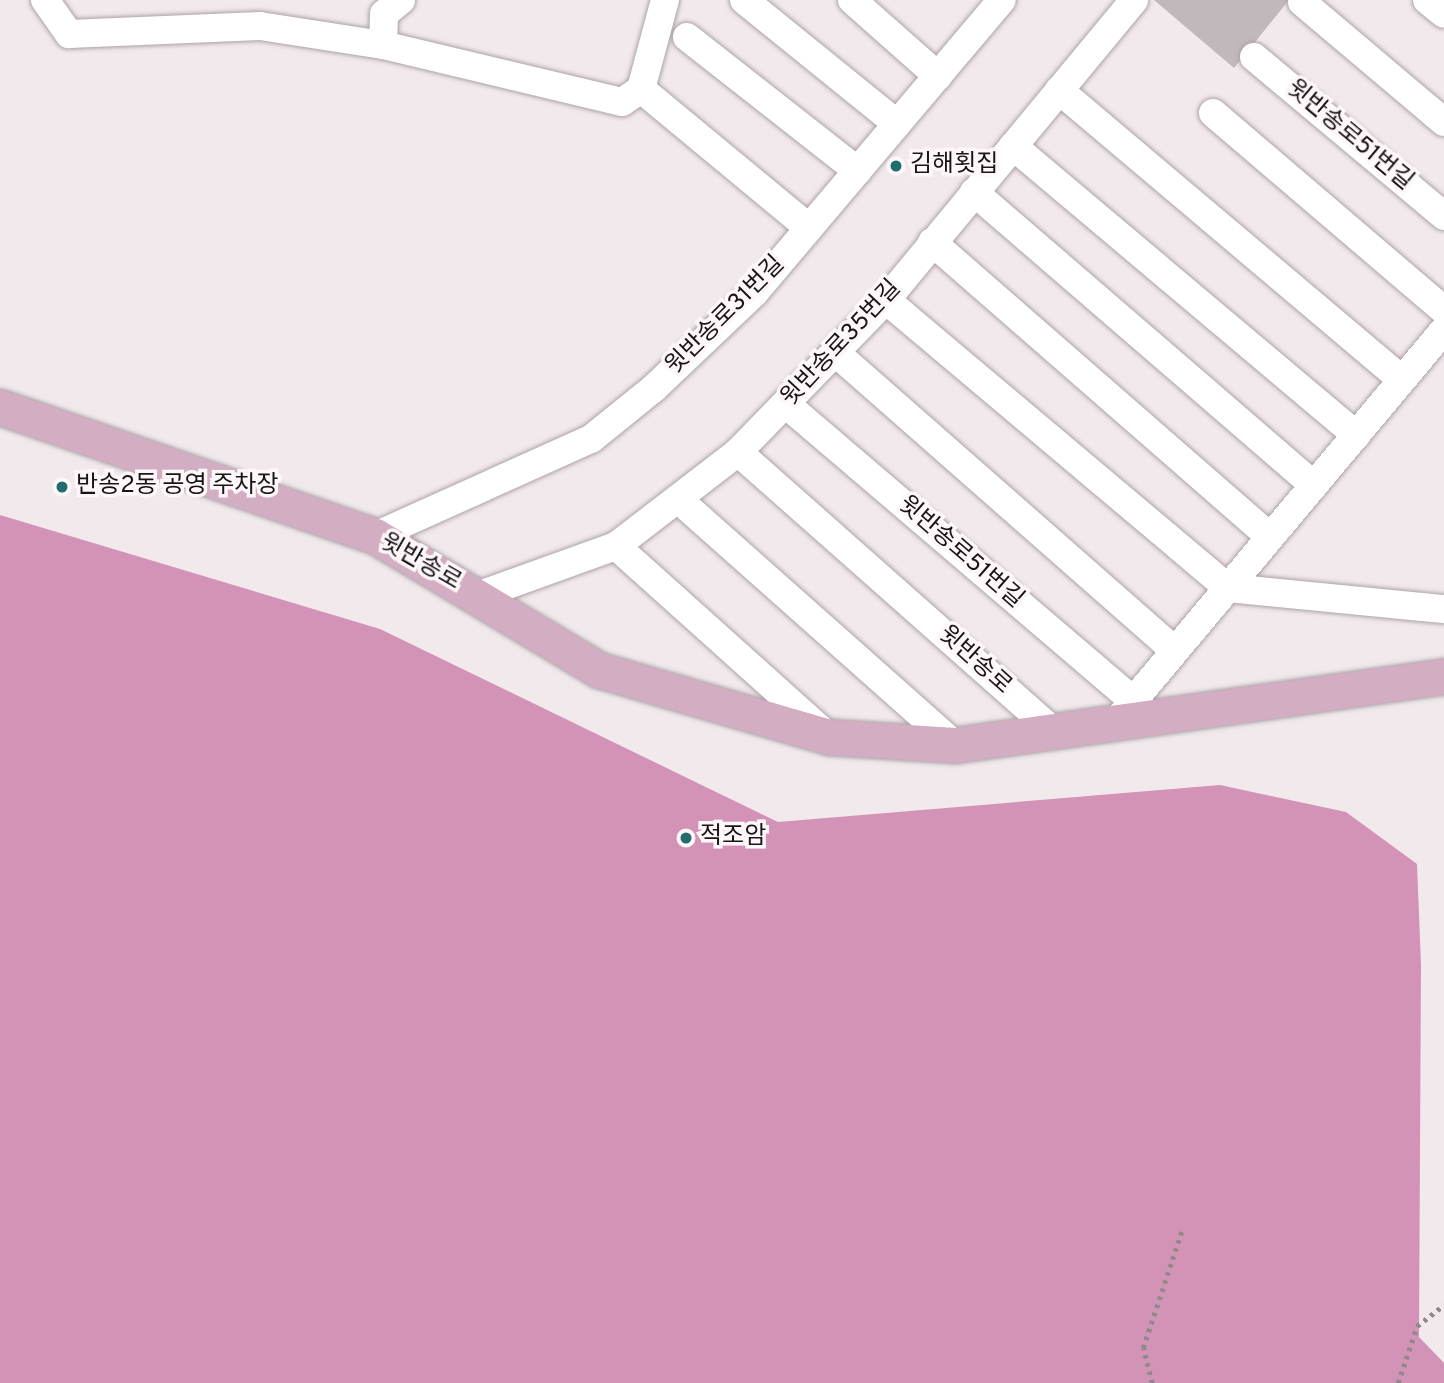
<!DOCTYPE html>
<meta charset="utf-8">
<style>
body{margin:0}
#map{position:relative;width:1444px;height:1383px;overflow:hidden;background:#f2e9ed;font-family:Overpass,"Noto Sans KR",sans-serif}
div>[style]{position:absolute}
.forest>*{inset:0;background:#d293b6}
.building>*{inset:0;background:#c1b8bc}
.path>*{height:4.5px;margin-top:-2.25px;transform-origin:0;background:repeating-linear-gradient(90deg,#8f898c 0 3.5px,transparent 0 8.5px)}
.roads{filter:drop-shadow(0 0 2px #aca3a8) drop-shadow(0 0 2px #aca3a8)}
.minor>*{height:28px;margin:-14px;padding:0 14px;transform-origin:14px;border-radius:14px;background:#fff}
.major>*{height:35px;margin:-17.5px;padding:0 17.5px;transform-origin:17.5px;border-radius:17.5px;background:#d3adc2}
.dots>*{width:19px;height:19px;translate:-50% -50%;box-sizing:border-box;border:4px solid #fef7fa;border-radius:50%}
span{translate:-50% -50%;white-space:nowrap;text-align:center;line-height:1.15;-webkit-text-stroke:7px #fef7fa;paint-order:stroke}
.street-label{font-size:24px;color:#181517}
.poi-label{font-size:24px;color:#181517}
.left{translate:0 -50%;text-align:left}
</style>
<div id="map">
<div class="forest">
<i style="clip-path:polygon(0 515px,380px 629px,778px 822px,1220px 785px,1346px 812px,1417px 864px,1421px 965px,1419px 1337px,1444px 1363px,1444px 1383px,0 1383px)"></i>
</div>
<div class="building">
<i style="clip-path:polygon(1154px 0,1289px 0,1234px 68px)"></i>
</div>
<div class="path">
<i style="left:1152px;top:1383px;width:36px;rotate:-104deg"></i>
<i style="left:1143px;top:1348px;width:124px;rotate:-71.7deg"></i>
<i style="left:1398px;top:1383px;width:60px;rotate:-71.6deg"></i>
<i style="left:1417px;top:1326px;width:34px;rotate:-38deg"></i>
</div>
<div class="roads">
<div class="minor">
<i style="left:45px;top:0;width:42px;rotate:54.8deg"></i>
<i style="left:69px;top:34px;width:191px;rotate:-2.4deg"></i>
<i style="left:260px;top:26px;width:124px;rotate:8.8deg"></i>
<i style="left:383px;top:45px;width:246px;rotate:13.4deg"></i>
<i style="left:622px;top:102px;width:23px;rotate:-34deg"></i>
<i style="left:641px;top:89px;width:218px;rotate:39.6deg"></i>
<i style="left:744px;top:0;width:197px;rotate:39deg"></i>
<i style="left:852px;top:0;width:115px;rotate:41.5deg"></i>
<i style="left:1427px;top:0;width:22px;rotate:39deg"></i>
<i style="left:1302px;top:2px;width:186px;rotate:40.2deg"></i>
<i style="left:687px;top:37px;width:217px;rotate:38.1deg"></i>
<i style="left:383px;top:45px;width:31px;rotate:-88deg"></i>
<i style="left:384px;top:14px;width:22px;rotate:-39deg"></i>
<i style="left:1254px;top:57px;width:248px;rotate:39.9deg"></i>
<i style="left:641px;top:89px;width:92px;rotate:-74.9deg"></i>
<i style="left:1059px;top:90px;width:449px;rotate:40.2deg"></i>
<i style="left:1213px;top:113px;width:304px;rotate:40.5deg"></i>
<i style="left:1013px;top:146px;width:449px;rotate:40.1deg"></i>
<i style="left:974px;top:192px;width:449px;rotate:40.8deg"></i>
<i style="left:932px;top:242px;width:449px;rotate:41.1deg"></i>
<i style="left:886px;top:300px;width:447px;rotate:40.1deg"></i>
<i style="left:1228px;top:588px;width:217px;rotate:5.6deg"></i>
<i style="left:836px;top:353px;width:451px;rotate:41.3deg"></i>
<i style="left:787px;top:405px;width:455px;rotate:40.5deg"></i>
<i style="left:738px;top:452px;width:422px;rotate:41.5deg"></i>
<i style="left:679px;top:500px;width:369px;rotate:41.6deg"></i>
<i style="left:375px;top:536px;width:237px;rotate:-24.2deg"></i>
<i style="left:591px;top:439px;width:81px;rotate:-39deg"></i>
<i style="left:654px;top:388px;width:139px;rotate:-43.5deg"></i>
<i style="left:755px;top:292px;width:382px;rotate:-49.8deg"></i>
<i style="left:616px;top:546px;width:285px;rotate:41.9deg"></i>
<i style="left:477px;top:596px;width:148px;rotate:-19.8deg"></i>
<i style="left:616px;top:546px;width:154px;rotate:-37.6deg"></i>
<i style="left:738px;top:452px;width:212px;rotate:-45.8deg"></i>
<i style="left:886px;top:300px;width:389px;rotate:-50.4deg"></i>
<i style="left:1118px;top:719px;width:508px;rotate:-50.04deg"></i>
</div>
<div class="major">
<i style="left:0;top:407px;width:397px;rotate:19deg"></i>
<i style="left:375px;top:536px;width:261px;rotate:30.9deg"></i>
<i style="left:599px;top:670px;width:240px;rotate:16.2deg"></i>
<i style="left:829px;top:737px;width:126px;rotate:3.6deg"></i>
<i style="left:955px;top:745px;width:494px;rotate:-8deg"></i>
</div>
</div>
<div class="dots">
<i style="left:896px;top:166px;background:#216d6d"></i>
<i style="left:62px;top:487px;background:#216d6d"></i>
<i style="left:686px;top:838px;background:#216d6d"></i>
</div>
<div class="street-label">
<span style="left:1349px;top:136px;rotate:40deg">윗반송로51번길</span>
<span style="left:726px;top:316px;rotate:-45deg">윗반송로31번길</span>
<span style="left:842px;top:344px;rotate:-47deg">윗반송로35번길</span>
<span style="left:960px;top:553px;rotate:41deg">윗반송로51번길</span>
<span style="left:420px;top:563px;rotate:30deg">윗반송로</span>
<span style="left:974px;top:661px;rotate:42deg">윗반송로</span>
</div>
<div class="poi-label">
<span class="left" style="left:910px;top:166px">김해횟집</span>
<span class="left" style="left:76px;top:487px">반송2동 공영 주차장</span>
<span class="left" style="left:700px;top:838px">적조암</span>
</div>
</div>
